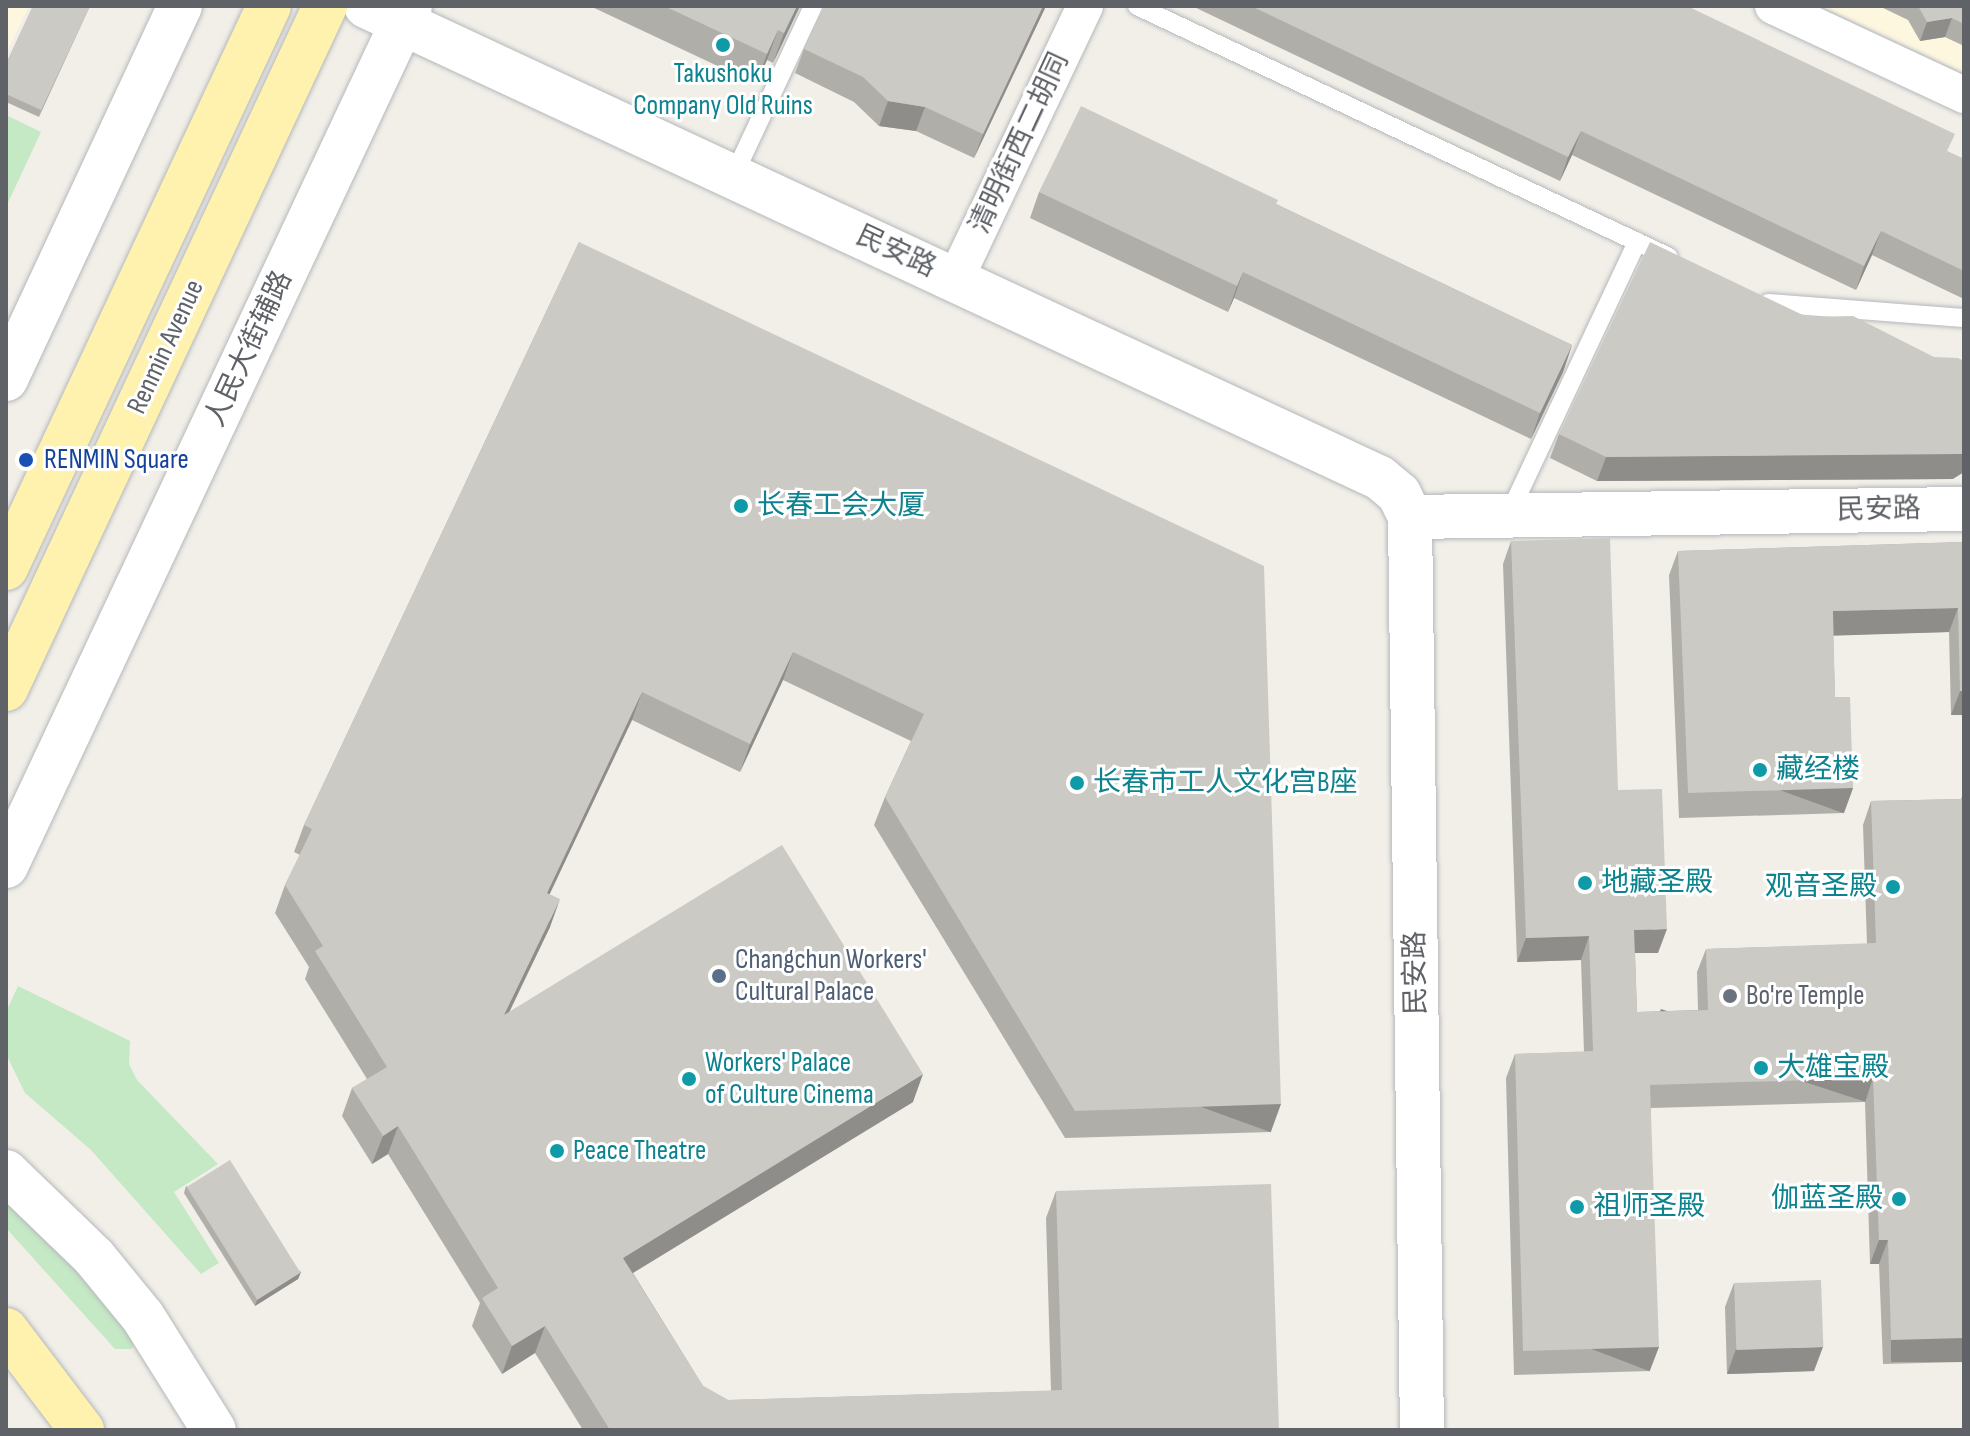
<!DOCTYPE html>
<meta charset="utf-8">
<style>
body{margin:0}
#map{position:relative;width:1970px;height:1436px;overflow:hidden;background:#f1efe8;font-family:"Sofia Sans Condensed","Noto Sans SC",sans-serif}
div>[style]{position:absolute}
.commercial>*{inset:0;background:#fef7e0}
.green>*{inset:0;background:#c5e8c5}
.roads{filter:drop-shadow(0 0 2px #b5b8bc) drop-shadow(0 0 2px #b5b8bc)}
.lane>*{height:18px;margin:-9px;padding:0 9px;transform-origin:9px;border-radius:9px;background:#fff}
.street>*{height:36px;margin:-18px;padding:0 18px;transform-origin:18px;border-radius:18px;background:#fff}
.secondary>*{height:44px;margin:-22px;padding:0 22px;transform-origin:22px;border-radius:22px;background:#fff}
.primary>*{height:44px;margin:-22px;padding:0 22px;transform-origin:22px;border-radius:22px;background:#fff2af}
.wall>*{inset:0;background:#afaea9}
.shaded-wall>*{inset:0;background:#8f8d8a;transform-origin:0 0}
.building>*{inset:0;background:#cccac5;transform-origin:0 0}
.dots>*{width:22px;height:22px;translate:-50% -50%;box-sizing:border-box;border:4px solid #fff;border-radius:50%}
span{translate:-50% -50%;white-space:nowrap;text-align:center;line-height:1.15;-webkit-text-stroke:6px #fff;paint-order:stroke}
.culture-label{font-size:28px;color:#0d838f}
.left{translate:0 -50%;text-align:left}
.right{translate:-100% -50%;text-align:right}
.street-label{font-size:28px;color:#5f6368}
.transit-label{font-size:28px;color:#164399}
.service-label{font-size:28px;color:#4e5e75}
.worship-label{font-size:28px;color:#5b616d}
.frame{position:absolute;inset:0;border:8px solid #5f6368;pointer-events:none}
</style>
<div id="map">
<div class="commercial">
<i style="clip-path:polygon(6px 6px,29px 6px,6px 54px)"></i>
<i style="clip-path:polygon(1821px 6px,1964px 6px,1964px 73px)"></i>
</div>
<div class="green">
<i style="clip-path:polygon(6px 115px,41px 132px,6px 207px)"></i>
<i style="clip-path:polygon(18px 986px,130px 1041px,129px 1064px,137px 1080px,218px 1164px,174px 1192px,219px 1263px,201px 1274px,91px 1150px,25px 1093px,6px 1054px,6px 1012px)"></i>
<i style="clip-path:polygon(6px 1187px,32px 1210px,137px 1342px,131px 1349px,115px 1349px,6px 1228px)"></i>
</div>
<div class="roads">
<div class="lane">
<i style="left:1137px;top:6px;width:588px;rotate:25.26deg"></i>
<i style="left:733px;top:177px;width:189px;rotate:-64.9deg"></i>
<i style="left:1768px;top:303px;width:197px;rotate:4.4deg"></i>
<i style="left:1509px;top:514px;width:301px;rotate:-64.8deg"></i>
</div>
<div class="street">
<i style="left:1773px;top:6px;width:211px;rotate:25deg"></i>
<i style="left:955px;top:280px;width:303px;rotate:-64.6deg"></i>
</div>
<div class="secondary">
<i style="left:366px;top:6px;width:1118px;rotate:24.96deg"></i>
<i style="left:1380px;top:478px;width:25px;rotate:40deg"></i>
<i style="left:1399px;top:494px;width:25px;rotate:64deg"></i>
<i style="left:1410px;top:517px;width:913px;rotate:89.25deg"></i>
<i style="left:6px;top:379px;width:412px;rotate:-65deg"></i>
<i style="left:1410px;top:517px;width:554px;rotate:-0.83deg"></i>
<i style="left:6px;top:866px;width:950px;rotate:-64.84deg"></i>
<i style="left:6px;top:1172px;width:122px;rotate:44deg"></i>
<i style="left:94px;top:1257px;width:77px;rotate:50.8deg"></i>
<i style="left:143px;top:1317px;width:133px;rotate:57.9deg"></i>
</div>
<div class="primary">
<i style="left:6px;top:568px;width:620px;rotate:-64.92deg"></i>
<i style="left:6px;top:689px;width:754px;rotate:-64.96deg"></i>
<i style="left:6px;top:1330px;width:126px;rotate:52.8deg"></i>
</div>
</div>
<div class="wall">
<i style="clip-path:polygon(33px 6px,90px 6px,39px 117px,6px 102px,6px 64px)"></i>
<i style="clip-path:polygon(590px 6px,800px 6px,773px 63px,767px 60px,756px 84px)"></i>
<i style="clip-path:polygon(825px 6px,1046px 6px,974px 158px,916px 131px,879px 126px,854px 102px,795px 73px,804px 49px)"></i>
<i style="clip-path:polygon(1192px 6px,1687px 6px,1948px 152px,1964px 159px,1964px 299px,1872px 255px,1856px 290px,1572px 155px,1560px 181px)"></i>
<i style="clip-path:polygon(1879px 6px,1964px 6px,1964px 46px,1945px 37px,1920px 41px,1908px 20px)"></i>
<i style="clip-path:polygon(1039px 192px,1276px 204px,1572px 345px,1563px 372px,1531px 439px,1234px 298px,1228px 312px,1030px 218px)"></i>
<i style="clip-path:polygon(579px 242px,1271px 1132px,1065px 1138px,874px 825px,885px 797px,911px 741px,783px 680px,740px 772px,632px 720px,549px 894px,550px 927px,509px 1013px,913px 1102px,633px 1273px,703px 1386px,728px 1400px,1051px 1391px,1046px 1218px,1056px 1191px,1279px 1430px,583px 1430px,535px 1353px,502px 1374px,472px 1326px,480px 1303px,388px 1154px,372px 1164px,342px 1116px,352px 1088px,367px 1079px,305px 979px,309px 967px,275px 913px,285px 885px,300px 855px,294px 852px,304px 825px)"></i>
<i style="clip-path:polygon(1559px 434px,1953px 479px,1597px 481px,1550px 458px)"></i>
<i style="clip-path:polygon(1511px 541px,1618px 790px,1658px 953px,1635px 953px,1637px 1012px,1698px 1010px,1697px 972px,1706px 949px,1867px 944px,1863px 825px,1871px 801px,1961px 799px,1964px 792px,1964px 1362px,1883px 1364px,1879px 1264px,1870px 1264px,1865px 1102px,1651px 1108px,1650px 1371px,1514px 1375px,1506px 1078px,1515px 1054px,1584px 1052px,1581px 960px,1517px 962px,1503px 564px)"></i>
<i style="clip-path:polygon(1963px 542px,1964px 715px,1951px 715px,1949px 632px,1833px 635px,1835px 697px,1853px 788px,1844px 813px,1679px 818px,1669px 575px,1678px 551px)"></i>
<i style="clip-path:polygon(186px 1186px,301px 1272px,298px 1279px,255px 1306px,184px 1193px)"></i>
<i style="clip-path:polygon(1734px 1283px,1814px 1371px,1727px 1374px,1725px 1307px)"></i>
</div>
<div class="shaded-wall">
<i style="clip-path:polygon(797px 6px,800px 6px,773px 63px,784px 33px)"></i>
<i style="clip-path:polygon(1043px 6px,1046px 6px,974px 158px,983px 134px)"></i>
<i style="clip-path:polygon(1952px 18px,1945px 37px,1920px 41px,1927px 22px)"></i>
<i style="clip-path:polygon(778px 30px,767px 60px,756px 84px,767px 54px)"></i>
<i style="clip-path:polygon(888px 101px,925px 107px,916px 131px,879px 126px)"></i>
<i style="clip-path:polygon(1581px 131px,1572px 155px,1560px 181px,1568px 157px)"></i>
<i style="clip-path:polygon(1881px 231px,1872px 255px,1856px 290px,1864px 266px)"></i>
<i style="clip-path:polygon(1243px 272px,1234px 298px,1228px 312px,1237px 286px)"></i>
<i style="clip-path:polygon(1572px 345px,1563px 372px,1531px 439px,1540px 413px)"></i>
<i style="clip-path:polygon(1964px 453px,1964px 472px,1953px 479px,1597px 481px,1606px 457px)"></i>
<i style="clip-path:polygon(1958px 608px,1949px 632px,1824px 636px,1833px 611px)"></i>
<i style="clip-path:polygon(793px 652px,783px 680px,740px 772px,750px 744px)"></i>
<i style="clip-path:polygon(1960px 691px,1964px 691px,1964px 715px,1951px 715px)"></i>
<i style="clip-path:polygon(642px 692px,632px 720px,537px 921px,547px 893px)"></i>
<i style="left:1853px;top:788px;width:27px;height:165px;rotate:110deg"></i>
<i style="clip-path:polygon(560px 899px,550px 927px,494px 1043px,504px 1015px)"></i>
<i style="clip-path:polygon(1667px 929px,1658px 953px,1625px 953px,1634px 930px)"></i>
<i style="clip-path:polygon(1589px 936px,1581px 960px,1517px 962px,1526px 938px)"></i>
<i style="clip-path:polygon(923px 1074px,913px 1102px,613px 1285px,623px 1258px)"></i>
<i style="left:1873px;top:1078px;width:25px;height:223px;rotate:108deg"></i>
<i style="left:1281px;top:1104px;width:30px;height:206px;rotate:110deg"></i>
<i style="clip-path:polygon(398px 1126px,388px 1154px,372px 1164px,383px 1136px)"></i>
<i style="clip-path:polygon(1879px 1240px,1888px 1240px,1879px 1264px,1870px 1264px)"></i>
<i style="clip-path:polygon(301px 1272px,298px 1279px,255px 1306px,257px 1300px)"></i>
<i style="clip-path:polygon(545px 1326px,535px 1353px,502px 1374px,512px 1346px)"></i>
<i style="left:1964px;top:1338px;width:24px;height:73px;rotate:90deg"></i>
<i style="left:1659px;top:1347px;width:26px;height:136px;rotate:111deg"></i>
<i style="clip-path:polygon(1823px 1347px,1814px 1371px,1727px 1374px,1736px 1349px)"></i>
</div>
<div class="building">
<i style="clip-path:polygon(33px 6px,90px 6px,41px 110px,6px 94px,6px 64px)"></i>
<i style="clip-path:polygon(664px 6px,797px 6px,784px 33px,778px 30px,767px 54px)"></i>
<i style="clip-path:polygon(825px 6px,1043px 6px,983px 134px,925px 107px,888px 101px,863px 77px,804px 49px)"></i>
<i style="clip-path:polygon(1251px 6px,1687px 6px,1955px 134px,1947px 151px,1964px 159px,1964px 271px,1881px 231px,1864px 266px,1581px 131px,1568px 157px)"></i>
<i style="clip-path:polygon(1918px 6px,1964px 6px,1964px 24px,1952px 18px,1927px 22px)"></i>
<i style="clip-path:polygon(1081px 106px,1278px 200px,1276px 204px,1572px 345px,1540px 413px,1243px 272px,1237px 286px,1039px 192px)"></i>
<i style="clip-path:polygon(579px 242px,1264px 566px,1281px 1104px,1075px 1111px,885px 797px,924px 714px,793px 652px,750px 744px,642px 692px,547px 893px,560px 899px,504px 1015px,782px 845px,923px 1074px,623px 1258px,703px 1386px,728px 1400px,1062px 1390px,1056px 1191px,1271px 1184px,1279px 1430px,610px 1430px,545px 1326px,512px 1346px,482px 1298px,498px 1288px,398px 1126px,383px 1136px,352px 1088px,387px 1067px,315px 951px,323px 946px,285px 885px,312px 829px,304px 825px)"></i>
<i style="clip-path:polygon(1650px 242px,1807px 317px,1853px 316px,1934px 357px,1958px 358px,1964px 361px,1964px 453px,1962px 454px,1606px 457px,1559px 434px)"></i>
<i style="clip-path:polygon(1610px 538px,1618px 790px,1662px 789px,1667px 929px,1634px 930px,1637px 1012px,1708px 1010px,1706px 949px,1876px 943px,1871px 801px,1964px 799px,1964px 792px,1964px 1338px,1891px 1340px,1888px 1240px,1879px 1240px,1873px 1078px,1650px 1085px,1659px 1347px,1523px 1351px,1515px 1054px,1593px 1051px,1589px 936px,1526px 938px,1511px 541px)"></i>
<i style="clip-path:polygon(1963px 542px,1964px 559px,1964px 691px,1960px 691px,1958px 608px,1833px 611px,1835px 697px,1850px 697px,1853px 788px,1688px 793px,1678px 551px)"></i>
<i style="left:230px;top:1160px;width:133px;height:51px;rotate:58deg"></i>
<i style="left:1821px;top:1280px;width:67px;height:87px;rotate:88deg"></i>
</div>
<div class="dots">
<i style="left:723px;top:45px;background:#0f9aa8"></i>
<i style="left:26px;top:460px;background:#1a4fb4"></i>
<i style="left:741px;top:506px;background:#0f9aa8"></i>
<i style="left:1760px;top:770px;background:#0f9aa8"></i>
<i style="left:1077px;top:783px;background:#0f9aa8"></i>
<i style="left:1585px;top:883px;background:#0f9aa8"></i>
<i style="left:1893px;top:887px;background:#0f9aa8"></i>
<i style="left:719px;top:976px;background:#5c6f8a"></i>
<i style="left:1730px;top:996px;background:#6b7280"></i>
<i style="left:1761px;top:1068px;background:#0f9aa8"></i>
<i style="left:689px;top:1079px;background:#0f9aa8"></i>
<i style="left:557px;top:1151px;background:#0f9aa8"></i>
<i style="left:1899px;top:1199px;background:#0f9aa8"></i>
<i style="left:1577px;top:1207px;background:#0f9aa8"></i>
</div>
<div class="culture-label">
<span style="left:723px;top:90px">Takushoku<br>Company Old Ruins</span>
<span class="left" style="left:757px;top:506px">长春工会大厦</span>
<span class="left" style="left:1776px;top:770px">藏经楼</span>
<span class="left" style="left:1093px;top:783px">长春市工人文化宫B座</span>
<span class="left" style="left:1601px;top:883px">地藏圣殿</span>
<span class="right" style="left:1877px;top:887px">观音圣殿</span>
<span class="left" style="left:705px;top:1079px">Workers' Palace<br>of Culture Cinema</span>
<span class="left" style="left:1777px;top:1068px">大雄宝殿</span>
<span class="left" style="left:573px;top:1151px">Peace Theatre</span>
<span class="right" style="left:1883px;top:1199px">伽蓝圣殿</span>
<span class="left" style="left:1593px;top:1207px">祖师圣殿</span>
</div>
<div class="street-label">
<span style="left:1020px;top:143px;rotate:-65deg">清明街西二胡同</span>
<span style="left:896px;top:252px;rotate:25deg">民安路</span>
<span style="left:166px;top:347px;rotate:-65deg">Renmin Avenue</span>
<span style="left:249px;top:349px;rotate:-65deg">人民大街辅路</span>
<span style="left:1879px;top:510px;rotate:-1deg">民安路</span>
<span style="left:1416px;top:973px;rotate:-91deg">民安路</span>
</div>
<div class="transit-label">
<span class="left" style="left:44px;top:460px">RENMIN Square</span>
</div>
<div class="service-label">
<span class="left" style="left:735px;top:976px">Changchun Workers'<br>Cultural Palace</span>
</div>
<div class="worship-label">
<span class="left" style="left:1746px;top:996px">Bo're Temple</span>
</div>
<div class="frame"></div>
</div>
